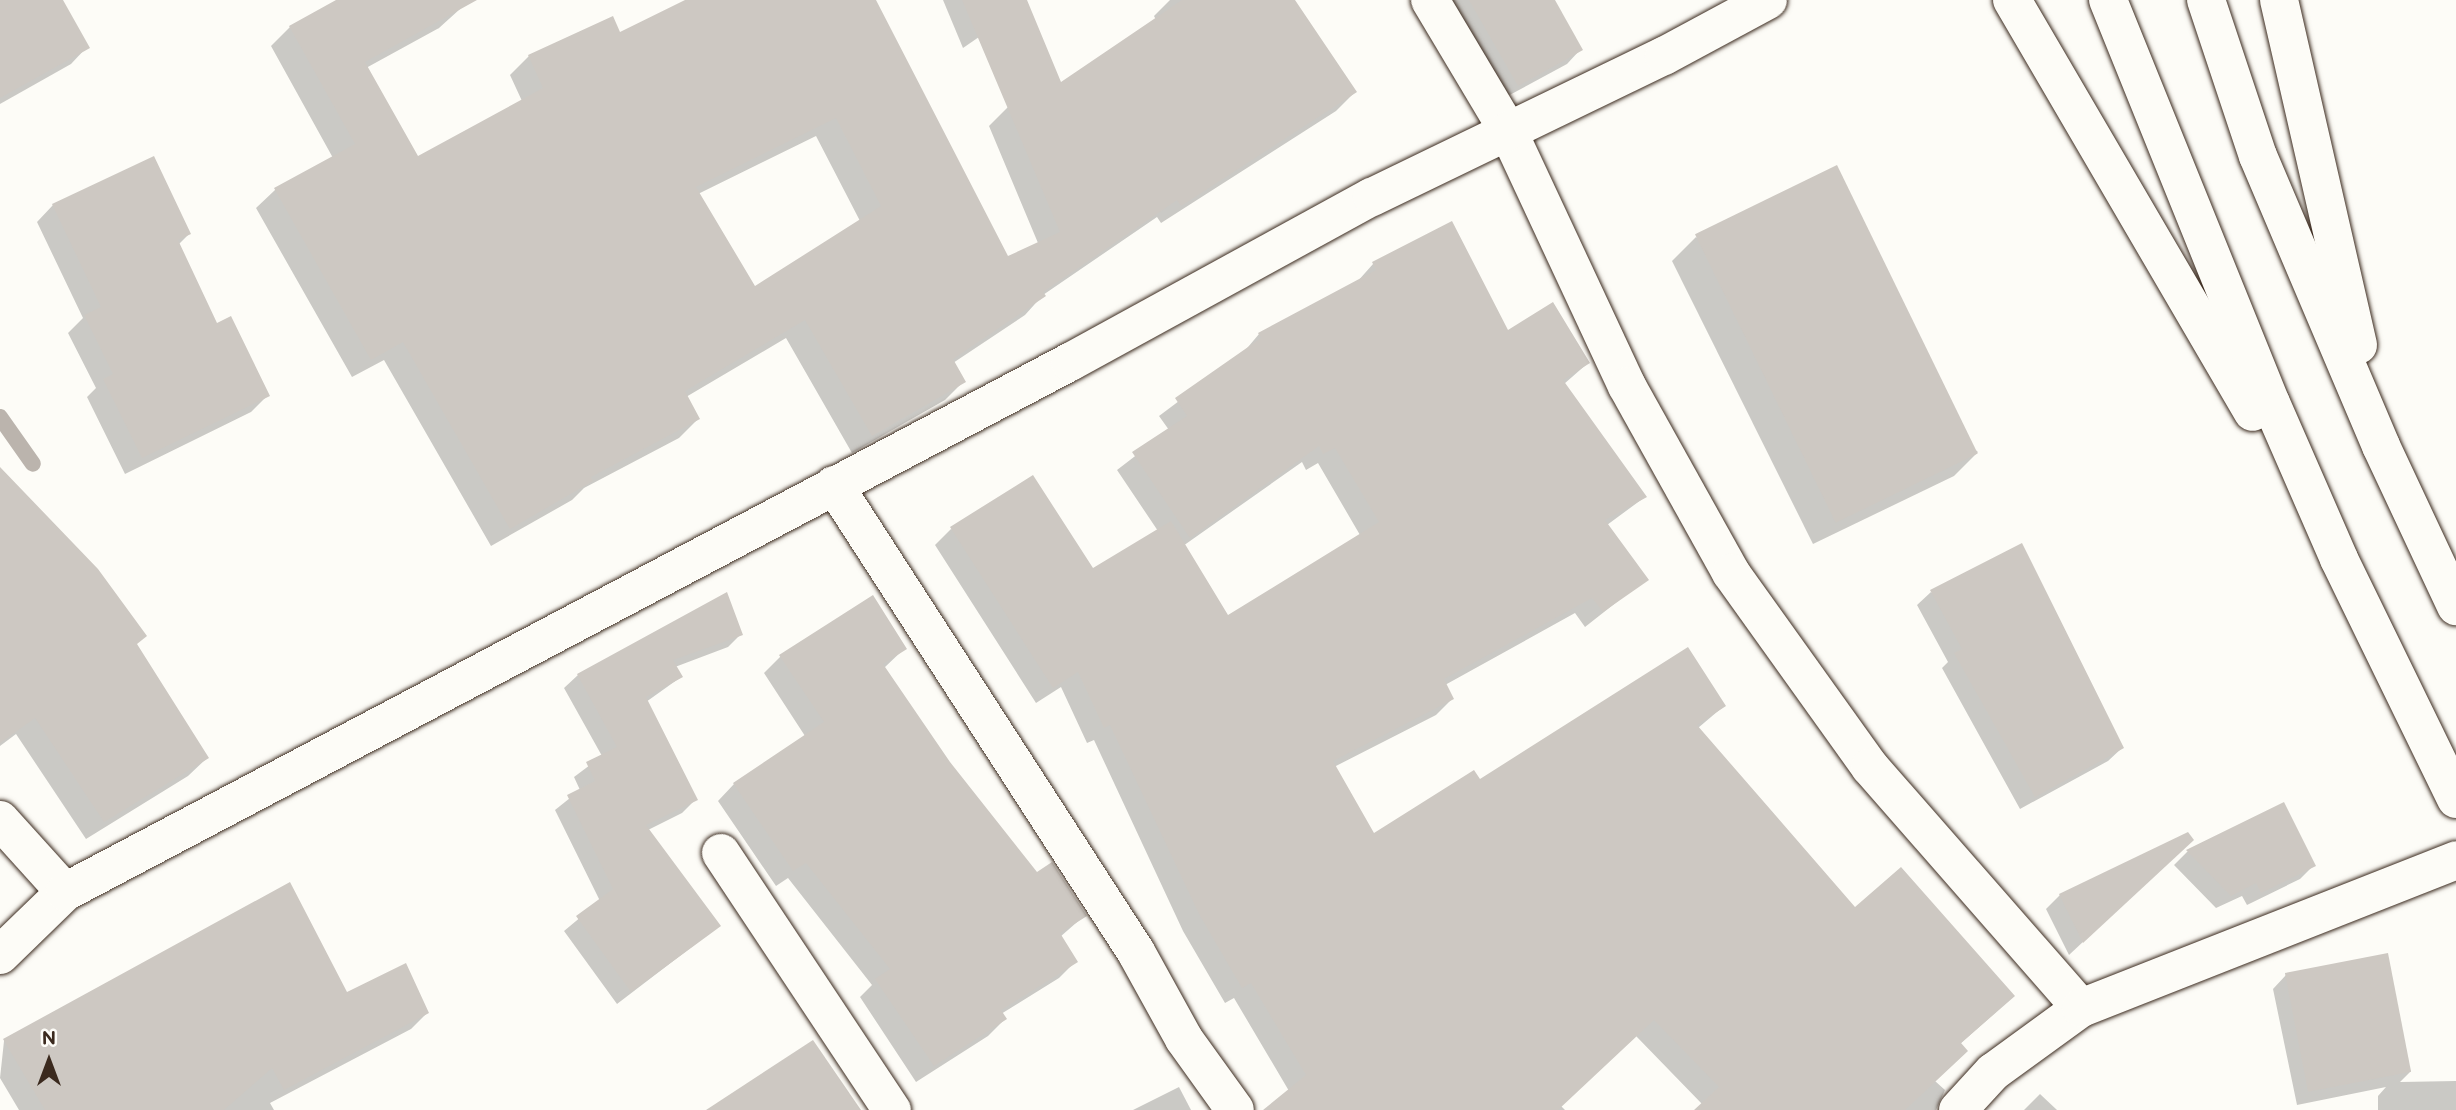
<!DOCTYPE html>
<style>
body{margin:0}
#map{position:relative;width:2456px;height:1110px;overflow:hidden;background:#fdfcf7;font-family:"Balsamiq Sans",sans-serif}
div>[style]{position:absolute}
.shadow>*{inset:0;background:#0003}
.stream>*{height:16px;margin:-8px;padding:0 8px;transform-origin:8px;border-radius:8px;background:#bbb4ad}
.building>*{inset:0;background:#cdc8c2;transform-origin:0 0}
.roads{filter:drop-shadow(0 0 2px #3b2a1e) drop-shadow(0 0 2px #3b2a1e)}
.street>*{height:38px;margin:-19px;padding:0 19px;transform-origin:19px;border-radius:19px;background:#fdfcf7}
.highway>*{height:38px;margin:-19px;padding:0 19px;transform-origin:19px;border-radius:19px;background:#fdfcf7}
span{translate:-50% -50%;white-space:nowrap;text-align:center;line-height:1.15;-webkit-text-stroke:7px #fdfcf7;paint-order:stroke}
.north{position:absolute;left:14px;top:1026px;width:70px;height:70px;-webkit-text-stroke:5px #fdfcf7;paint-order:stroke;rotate:0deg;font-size:19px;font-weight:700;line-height:28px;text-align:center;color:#3b2a1e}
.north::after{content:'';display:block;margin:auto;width:24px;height:32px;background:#3b2a1e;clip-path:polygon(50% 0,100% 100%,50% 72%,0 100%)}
</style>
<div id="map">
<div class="shadow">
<i style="clip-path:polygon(0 0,61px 0,87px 47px,71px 64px,0 104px)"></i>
<i style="clip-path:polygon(evenodd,339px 0,470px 0,439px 28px,366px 68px,417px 158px,522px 101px,510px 75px,529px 56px,620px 35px,689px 0,874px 0,1007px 258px,1038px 243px,989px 126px,1008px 107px,1061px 85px,1156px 20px,1154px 16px,1170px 0,1293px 0,1355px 92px,1336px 111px,1161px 223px,1157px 217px,1043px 295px,1025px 315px,953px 363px,964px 381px,945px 400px,852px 453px,786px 338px,686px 397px,698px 419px,679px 438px,584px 488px,572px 500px,491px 546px,384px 360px,352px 377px,256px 208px,275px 190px,333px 158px,271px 46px,290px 27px,339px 0,816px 136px,860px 221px,755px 288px,698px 194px,816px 136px)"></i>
<i style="clip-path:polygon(943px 0,1025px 0,1011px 15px,963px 48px)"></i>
<i style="clip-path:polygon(1448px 0,1552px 0,1580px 50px,1567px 64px,1504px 98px)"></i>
<i style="clip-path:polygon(53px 205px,189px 234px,178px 245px,216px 325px,268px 395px,251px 412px,125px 474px,87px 397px,96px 388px,68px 333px,83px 318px,37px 222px)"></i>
<i style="clip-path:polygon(evenodd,1451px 224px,1508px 332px,1588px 363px,1564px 384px,1645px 497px,1607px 525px,1646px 579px,1585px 627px,1575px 613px,1445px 685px,1452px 699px,1436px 715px,1334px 767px,1374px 836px,1479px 781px,1724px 706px,1698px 728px,1855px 910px,1996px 1012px,1960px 1044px,1935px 1081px,1945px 1090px,1936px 1110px,1697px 1110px,1703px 1105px,1636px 1036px,1561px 1106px,1565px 1110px,1269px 1110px,1289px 1091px,1234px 998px,1225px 1003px,1183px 931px,1094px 740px,1087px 743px,1061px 687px,1036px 703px,935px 545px,951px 529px,1092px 571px,1158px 531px,1117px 470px,1169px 430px,1159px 416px,1243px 353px,1259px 334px,1357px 282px,1373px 264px,1451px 224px,1302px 462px,1306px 470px,1318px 463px,1360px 535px,1228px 618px,1183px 546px,1302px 462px)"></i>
<i style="clip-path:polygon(1696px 237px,1978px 452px,1954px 476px,1813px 544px,1672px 261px)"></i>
<i style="clip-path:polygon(0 469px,135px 646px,207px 758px,188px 776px,86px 839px,16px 734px,0 746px)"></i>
<i style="clip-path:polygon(1931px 592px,2122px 748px,2108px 761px,2020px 809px,1942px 668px,1948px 662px,1917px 605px)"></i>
<i style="clip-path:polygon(726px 595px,741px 634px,728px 647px,675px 667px,681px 677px,646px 702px,695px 800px,682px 813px,648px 830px,719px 926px,617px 1004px,564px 931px,600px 901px,555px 810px,580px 790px,574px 777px,602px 756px,564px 688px,578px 675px)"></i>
<i style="clip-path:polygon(905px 648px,884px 668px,948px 763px,1036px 874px,1084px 916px,1060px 937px,1076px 961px,1059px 978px,1001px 1014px,1005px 1019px,988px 1036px,916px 1082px,860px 997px,872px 985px,788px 878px,776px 886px,718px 801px,734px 784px,805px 736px,764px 673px,781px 656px)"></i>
<i style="clip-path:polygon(2283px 804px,2314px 865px,2300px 879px,2247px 905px,2242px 896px,2216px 908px,2174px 865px,2187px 852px)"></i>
<i style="clip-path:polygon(2178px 853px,2069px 955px,2046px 909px,2060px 895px)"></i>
<i style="clip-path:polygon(289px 885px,346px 995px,427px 1013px,411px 1029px,270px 1103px,274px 1110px,19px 1110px,0 1078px,4px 1041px)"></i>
<i style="clip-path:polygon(2286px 975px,2411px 1071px,2400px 1082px,2456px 1081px,2456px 1110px,2378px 1110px,2378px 1096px,2386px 1087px,2297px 1105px,2273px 989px)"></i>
<i style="clip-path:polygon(1179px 1087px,1191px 1110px,1133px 1110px)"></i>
<i style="clip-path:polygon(2040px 1094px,2057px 1110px,2024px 1110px)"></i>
</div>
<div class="stream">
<i style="left:0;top:417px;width:57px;rotate:54.9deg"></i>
</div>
<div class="building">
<i style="clip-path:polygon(0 0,63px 0,90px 48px,0 98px)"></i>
<i style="clip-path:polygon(evenodd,336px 0,477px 0,365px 62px,418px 156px,543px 88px,528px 55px,613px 16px,620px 32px,685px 0,876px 0,1008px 256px,1060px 232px,962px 0,1027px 0,1061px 82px,1182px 0,1295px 0,1357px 92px,1181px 206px,1177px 200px,1043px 292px,1046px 296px,953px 359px,966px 382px,872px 436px,805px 320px,685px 391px,700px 419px,591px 477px,593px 481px,510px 529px,403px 342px,371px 360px,274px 188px,355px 144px,289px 26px,336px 0,836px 118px,881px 206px,755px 286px,696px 187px,836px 118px)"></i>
<i style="clip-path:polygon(1469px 0,1555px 0,1583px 50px,1518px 86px)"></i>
<i style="clip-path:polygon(154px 156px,191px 234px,178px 240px,217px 323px,231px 316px,270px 396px,142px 458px,103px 379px,113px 374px,84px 315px,101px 307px,52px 204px)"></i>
<i style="left:1837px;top:165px;width:321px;height:158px;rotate:64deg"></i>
<i style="clip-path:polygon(1452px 221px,1508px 330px,1553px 302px,1590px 363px,1563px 380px,1647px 497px,1605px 520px,1649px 580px,1603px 612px,1592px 598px,1444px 679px,1454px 699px,1333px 761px,1374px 833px,1474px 770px,1480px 779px,1688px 647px,1726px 706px,1697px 725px,1855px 907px,1901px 867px,2015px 996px,1961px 1043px,1968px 1051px,1905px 1110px,1694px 1110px,1719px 1087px,1654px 1020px,1558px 1110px,1263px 1110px,1306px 1075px,1251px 983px,1242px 988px,1199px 914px,1110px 725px,1104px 728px,1078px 672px,1053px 688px,950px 527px,1033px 475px,1093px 568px,1171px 521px,1228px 615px,1379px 522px,1335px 448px,1323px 454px,1319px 446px,1190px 538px,1132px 452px,1187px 416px,1175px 398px,1261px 338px,1258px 333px,1376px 270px,1372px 262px)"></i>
<i style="clip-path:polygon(0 467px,98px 569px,147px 636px,137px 644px,209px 758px,104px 822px,35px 718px,0 743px)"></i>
<i style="clip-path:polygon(2022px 543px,2124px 748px,2035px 797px,1954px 653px,1962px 649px,1930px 590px)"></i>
<i style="clip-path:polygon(727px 592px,743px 635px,673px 660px,683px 677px,646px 697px,698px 800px,646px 825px,721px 926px,631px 992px,576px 916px,613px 889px,567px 795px,595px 781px,586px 762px,617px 747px,577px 674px)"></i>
<i style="clip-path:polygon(873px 595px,907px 649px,883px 664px,950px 762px,1037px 872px,1052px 862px,1087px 916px,1060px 933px,1078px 962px,1001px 1010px,1007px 1019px,934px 1066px,875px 979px,890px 969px,806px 863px,793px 871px,733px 783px,824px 722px,779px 655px)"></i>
<i style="clip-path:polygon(2284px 802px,2316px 866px,2261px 893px,2256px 883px,2231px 896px,2186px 850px)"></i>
<i style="clip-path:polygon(2188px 832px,2194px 840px,2083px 943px,2059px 894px)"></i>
<i style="clip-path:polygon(290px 882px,347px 992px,406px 963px,429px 1013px,284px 1090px,272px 1068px,224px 1110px,45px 1110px,3px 1039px)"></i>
<i style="left:2388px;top:953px;width:121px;height:105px;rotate:79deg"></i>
<i style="clip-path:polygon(813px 1040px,861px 1110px,706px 1110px)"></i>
</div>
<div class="roads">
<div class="street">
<i style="left:1430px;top:0;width:152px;rotate:59.2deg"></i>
<i style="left:1508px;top:131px;width:281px;rotate:65deg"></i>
<i style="left:1627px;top:386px;width:214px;rotate:60.9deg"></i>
<i style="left:1731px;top:573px;width:239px;rotate:54.4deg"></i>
<i style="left:1870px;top:767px;width:320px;rotate:48.8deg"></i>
<i style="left:834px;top:485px;width:556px;rotate:57.11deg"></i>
<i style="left:1136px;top:952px;width:99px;rotate:61.1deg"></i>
<i style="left:1184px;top:1039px;width:87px;rotate:54.3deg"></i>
<i style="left:0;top:820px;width:97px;rotate:47.9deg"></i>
<i style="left:721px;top:853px;width:309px;rotate:56.4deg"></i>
<i style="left:0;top:955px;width:91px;rotate:-44.1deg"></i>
<i style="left:65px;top:892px;width:1136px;rotate:-27.81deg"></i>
<i style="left:1070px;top:362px;width:344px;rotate:-28.7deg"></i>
<i style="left:1372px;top:197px;width:324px;rotate:-25.8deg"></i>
<i style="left:1664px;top:56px;width:118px;rotate:-28.3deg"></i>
<i style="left:1958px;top:1110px;width:52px;rotate:-47.4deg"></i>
<i style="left:1993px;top:1072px;width:109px;rotate:-36deg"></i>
<i style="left:2081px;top:1008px;width:403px;rotate:-21.5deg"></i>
</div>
<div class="highway">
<i style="left:2012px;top:0;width:477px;rotate:59.7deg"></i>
<i style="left:2108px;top:0;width:435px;rotate:68deg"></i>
<i style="left:2271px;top:403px;width:170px;rotate:66.4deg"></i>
<i style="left:2339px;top:559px;width:267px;rotate:64deg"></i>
<i style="left:2206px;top:0;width:164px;rotate:71.6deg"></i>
<i style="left:2258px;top:156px;width:315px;rotate:67deg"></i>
<i style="left:2381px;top:446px;width:177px;rotate:64.9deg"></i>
<i style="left:2279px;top:0;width:354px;rotate:77.1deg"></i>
</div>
</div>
<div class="north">N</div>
</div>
